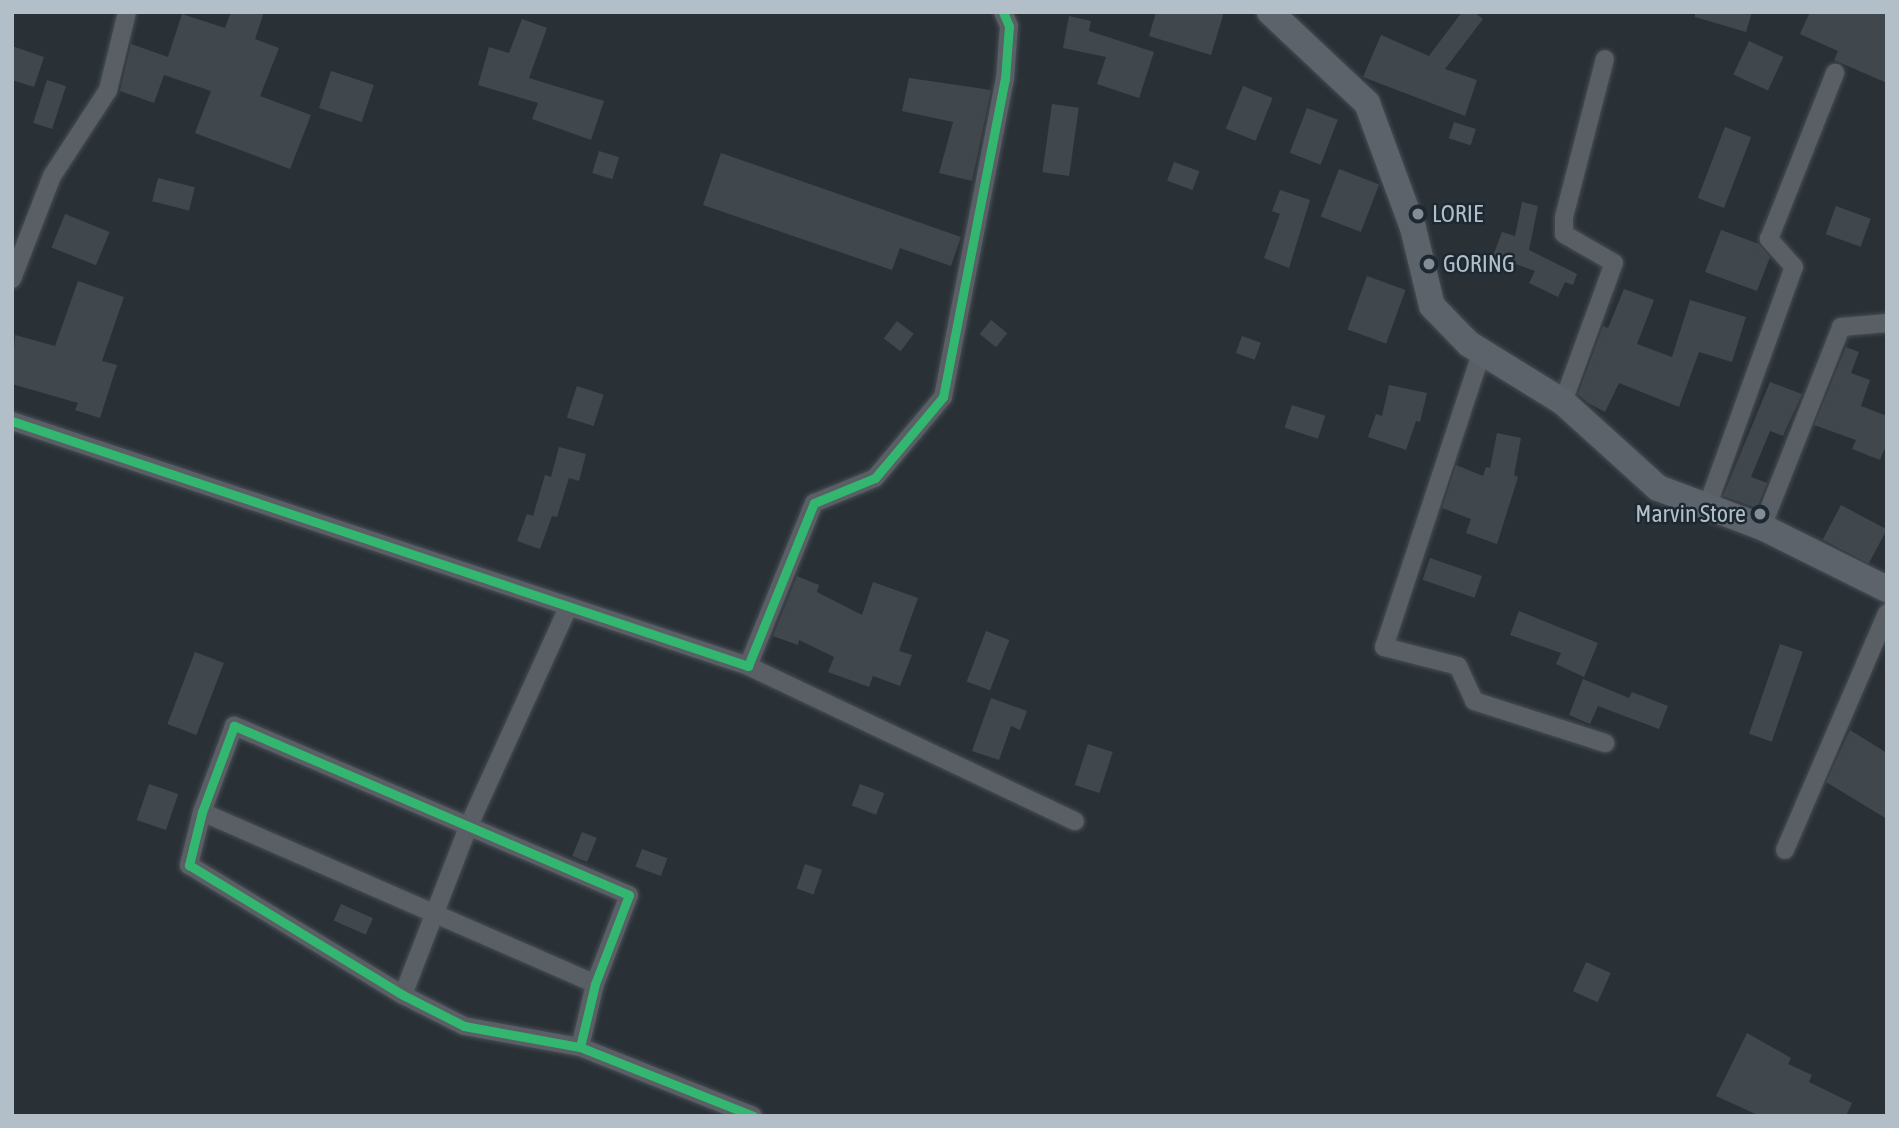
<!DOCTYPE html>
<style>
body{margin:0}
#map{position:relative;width:1899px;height:1128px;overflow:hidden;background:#293137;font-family:"Asap Condensed",sans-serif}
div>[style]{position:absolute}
.building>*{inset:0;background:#41484d;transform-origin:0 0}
.roads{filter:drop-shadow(0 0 2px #474d52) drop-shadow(0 0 2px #474d52)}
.street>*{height:18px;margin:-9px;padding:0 9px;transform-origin:9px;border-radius:9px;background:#595f65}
.secondary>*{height:26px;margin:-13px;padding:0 13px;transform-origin:13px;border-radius:13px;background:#5d636a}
.cycleway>*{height:9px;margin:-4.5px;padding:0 4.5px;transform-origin:4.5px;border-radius:4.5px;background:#33b770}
.dots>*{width:19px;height:19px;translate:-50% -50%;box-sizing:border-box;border:4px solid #1c2832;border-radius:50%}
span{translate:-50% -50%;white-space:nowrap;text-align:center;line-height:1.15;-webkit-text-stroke:5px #1c2832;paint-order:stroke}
.poi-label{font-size:24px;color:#b2bec8}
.left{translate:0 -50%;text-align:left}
.right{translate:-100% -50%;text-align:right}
.frame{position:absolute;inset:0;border:14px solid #b2bec8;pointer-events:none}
</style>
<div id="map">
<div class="building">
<i style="clip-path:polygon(231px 12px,264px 12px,255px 39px,279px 48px,260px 96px,311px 115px,290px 169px,195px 133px,211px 91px,164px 75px,154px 103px,120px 91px,131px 44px,168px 57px,182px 14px,225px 28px)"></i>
<i style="clip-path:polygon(1156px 12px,1224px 12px,1211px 55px,1149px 36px)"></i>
<i style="clip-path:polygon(1462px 12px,1474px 12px,1483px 19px,1445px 69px,1477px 80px,1465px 116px,1363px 77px,1381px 35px,1429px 56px)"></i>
<i style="clip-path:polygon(1695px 12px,1752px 12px,1746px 32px,1695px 17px)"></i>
<i style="clip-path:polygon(1810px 12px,1887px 12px,1887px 83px,1834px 60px,1838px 51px,1800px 34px)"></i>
<i style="clip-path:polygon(1069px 16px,1091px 21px,1089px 31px,1154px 52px,1139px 98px,1097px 84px,1106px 57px,1063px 48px)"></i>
<i style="clip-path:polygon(522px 19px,547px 28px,529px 78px,604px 101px,591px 140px,532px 119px,538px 103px,478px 85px,489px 47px,509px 53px)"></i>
<i style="left:1749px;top:41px;width:38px;height:37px;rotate:25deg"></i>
<i style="clip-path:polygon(12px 46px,44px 57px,34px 87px,12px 80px)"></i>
<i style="left:331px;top:71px;width:45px;height:39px;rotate:18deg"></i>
<i style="clip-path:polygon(909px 78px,991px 90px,972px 181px,939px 173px,953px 122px,902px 111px)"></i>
<i style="left:47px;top:80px;width:20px;height:45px;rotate:18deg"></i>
<i style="left:1243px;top:86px;width:32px;height:46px;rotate:22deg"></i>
<i style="left:1052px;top:104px;width:27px;height:69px;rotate:8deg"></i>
<i style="left:1307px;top:108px;width:33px;height:48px;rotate:21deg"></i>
<i style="left:1454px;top:122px;width:23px;height:17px;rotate:18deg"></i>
<i style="left:1725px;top:127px;width:28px;height:76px;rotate:21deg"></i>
<i style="left:599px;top:151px;width:21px;height:23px;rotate:17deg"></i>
<i style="clip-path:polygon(721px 153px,961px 237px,951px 266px,900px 248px,892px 270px,703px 205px)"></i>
<i style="left:1174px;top:162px;width:27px;height:20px;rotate:20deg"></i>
<i style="left:1339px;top:169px;width:43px;height:51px;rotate:21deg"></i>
<i style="left:158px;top:178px;width:38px;height:24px;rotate:14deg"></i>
<i style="clip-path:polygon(1280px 190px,1310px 200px,1289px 268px,1264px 258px,1280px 214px,1272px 211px)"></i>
<i style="clip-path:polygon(1522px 202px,1538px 206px,1529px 250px,1577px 274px,1573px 285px,1565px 282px,1558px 297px,1529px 283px,1535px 271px,1493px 256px,1502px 232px,1515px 236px)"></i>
<i style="left:1836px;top:206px;width:37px;height:30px;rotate:20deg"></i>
<i style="left:65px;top:214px;width:48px;height:36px;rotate:22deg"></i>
<i style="clip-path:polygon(1721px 230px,1759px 244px,1770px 257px,1757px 291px,1705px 272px)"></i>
<i style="left:1367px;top:276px;width:41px;height:57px;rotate:20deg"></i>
<i style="clip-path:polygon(78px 281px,124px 297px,102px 361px,117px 365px,100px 418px,75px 410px,78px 403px,12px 384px,15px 335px,55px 346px)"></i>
<i style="clip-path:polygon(1624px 289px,1654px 300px,1637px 344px,1672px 357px,1690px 300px,1746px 317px,1732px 362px,1699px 352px,1679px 407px,1619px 383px,1605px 412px,1588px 403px,1578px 394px,1603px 326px,1608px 328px)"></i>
<i style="left:991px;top:320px;width:21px;height:18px;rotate:39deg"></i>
<i style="left:897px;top:321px;width:21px;height:22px;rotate:37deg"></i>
<i style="left:1242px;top:336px;width:20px;height:18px;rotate:20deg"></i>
<i style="clip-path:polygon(1846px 347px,1859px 352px,1851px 373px,1870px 380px,1861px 406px,1887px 416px,1887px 443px,1880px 460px,1852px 449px,1856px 440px,1814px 425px)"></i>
<i style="clip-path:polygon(1770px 382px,1802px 394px,1783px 436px,1770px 431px,1751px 477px,1767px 483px,1757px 508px,1723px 496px)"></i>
<i style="clip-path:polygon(1389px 385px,1427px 393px,1420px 422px,1416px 421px,1406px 450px,1368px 437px,1376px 414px,1382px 416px)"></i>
<i style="left:577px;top:386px;width:28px;height:33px;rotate:18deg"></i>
<i style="left:1292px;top:405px;width:35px;height:24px;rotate:18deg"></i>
<i style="clip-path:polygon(1497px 433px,1521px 438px,1514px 475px,1518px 477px,1497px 544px,1466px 533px,1471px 519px,1442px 508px,1456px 465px,1483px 476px,1486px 467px,1490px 468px)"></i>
<i style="clip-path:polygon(559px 447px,586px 454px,579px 481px,569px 478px,557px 517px,552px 516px,540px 549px,517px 541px,527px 514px,533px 516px,545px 475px,551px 477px)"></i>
<i style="left:1841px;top:505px;width:52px;height:39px;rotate:28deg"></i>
<i style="left:1430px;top:558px;width:55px;height:23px;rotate:19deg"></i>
<i style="clip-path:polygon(797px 576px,819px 585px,817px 592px,862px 615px,873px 582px,918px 598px,899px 651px,912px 655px,900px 686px,873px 676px,869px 687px,828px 672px,834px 657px,799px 640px,798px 645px,773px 636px)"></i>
<i style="clip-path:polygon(1519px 611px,1598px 643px,1584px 677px,1556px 664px,1561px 653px,1510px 635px)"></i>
<i style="left:986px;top:631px;width:25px;height:54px;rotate:21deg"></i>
<i style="left:1780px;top:644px;width:24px;height:95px;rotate:19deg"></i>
<i style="left:195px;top:652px;width:31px;height:77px;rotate:21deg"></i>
<i style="clip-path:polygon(1583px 679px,1629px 698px,1632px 692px,1668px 706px,1659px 729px,1598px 706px,1590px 724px,1569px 715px)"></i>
<i style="clip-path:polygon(991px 698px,1027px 711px,1020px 730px,1011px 726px,999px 760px,972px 751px)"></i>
<i style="clip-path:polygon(1850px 730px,1887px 753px,1887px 819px,1826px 782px)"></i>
<i style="left:1088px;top:744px;width:26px;height:43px;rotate:18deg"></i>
<i style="left:149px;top:784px;width:31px;height:38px;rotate:19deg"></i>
<i style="left:860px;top:784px;width:26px;height:23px;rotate:21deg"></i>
<i style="left:582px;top:832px;width:16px;height:26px;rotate:22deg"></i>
<i style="left:642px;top:849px;width:27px;height:19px;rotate:20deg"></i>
<i style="left:805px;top:864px;width:18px;height:26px;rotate:19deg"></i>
<i style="left:341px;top:904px;width:35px;height:18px;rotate:24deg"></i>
<i style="left:1586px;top:962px;width:27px;height:32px;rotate:24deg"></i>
<i style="clip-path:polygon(1747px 1033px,1791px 1058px,1788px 1064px,1812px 1075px,1809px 1082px,1852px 1103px,1846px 1116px,1760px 1116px,1716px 1096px)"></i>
</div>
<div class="roads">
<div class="street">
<i style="left:12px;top:279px;width:110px;rotate:-68.8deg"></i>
<i style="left:52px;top:176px;width:103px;rotate:-56.9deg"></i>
<i style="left:108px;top:90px;width:80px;rotate:-76.3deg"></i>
<i style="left:1482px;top:351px;width:312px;rotate:108.3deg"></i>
<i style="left:1384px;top:647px;width:76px;rotate:14.4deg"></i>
<i style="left:1458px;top:666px;width:38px;rotate:65deg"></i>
<i style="left:1474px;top:701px;width:138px;rotate:17.8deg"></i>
<i style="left:1563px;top:402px;width:148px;rotate:-69.9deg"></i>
<i style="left:1614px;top:263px;width:58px;rotate:-149.9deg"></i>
<i style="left:1564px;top:234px;width:17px;rotate:-90deg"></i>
<i style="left:1564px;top:217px;width:163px;rotate:-75.5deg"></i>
<i style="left:12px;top:421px;width:776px;rotate:18.41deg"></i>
<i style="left:748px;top:666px;width:176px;rotate:-68deg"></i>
<i style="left:814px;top:503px;width:66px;rotate:-22.3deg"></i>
<i style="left:875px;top:478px;width:106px;rotate:-50deg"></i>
<i style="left:943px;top:397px;width:324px;rotate:-79deg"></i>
<i style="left:1005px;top:79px;width:53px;rotate:-85.7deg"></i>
<i style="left:1009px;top:26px;width:15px;rotate:-113deg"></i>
<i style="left:1707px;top:507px;width:255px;rotate:-70.1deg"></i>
<i style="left:1794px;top:267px;width:38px;rotate:-132deg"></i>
<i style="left:1769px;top:239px;width:179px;rotate:-68.3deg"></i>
<i style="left:1762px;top:527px;width:215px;rotate:-68.4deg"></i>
<i style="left:1841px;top:327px;width:46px;rotate:-5deg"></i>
<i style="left:748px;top:666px;width:362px;rotate:25.4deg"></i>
<i style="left:202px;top:812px;width:429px;rotate:23.6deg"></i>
<i style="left:1785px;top:850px;width:258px;rotate:-66.7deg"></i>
<i style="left:403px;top:995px;width:182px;rotate:-68.8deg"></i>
<i style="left:469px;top:825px;width:239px;rotate:-65.5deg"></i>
<i style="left:580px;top:1047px;width:65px;rotate:-76.6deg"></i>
<i style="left:595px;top:984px;width:95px;rotate:-69.1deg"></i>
<i style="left:629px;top:895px;width:430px;rotate:-156.8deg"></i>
<i style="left:234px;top:726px;width:92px;rotate:110.4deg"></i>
<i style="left:202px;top:812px;width:55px;rotate:103.8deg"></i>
<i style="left:189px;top:865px;width:250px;rotate:31.3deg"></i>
<i style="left:403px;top:995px;width:68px;rotate:26.9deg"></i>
<i style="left:464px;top:1026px;width:118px;rotate:10.3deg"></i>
<i style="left:580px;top:1047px;width:186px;rotate:21.7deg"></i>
</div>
<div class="secondary">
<i style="left:1270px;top:12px;width:133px;rotate:43.2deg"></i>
<i style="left:1367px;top:103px;width:133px;rotate:69.8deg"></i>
<i style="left:1413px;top:228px;width:80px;rotate:76.3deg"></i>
<i style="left:1432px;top:306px;width:53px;rotate:45.8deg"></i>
<i style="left:1469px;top:344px;width:110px;rotate:31.7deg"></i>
<i style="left:1563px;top:402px;width:128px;rotate:42.2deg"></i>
<i style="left:1658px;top:488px;width:111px;rotate:20.6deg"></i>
<i style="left:1762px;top:527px;width:140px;rotate:26.4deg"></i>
</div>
</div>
<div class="cycleway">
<i style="left:12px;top:421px;width:776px;rotate:18.41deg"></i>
<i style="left:748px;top:666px;width:176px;rotate:-68deg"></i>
<i style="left:814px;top:503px;width:66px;rotate:-22.3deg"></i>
<i style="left:875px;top:478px;width:106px;rotate:-50deg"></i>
<i style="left:943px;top:397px;width:324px;rotate:-79deg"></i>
<i style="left:1005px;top:79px;width:53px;rotate:-85.7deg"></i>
<i style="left:1009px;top:26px;width:15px;rotate:-113deg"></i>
<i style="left:580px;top:1047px;width:65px;rotate:-76.6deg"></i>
<i style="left:595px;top:984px;width:95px;rotate:-69.1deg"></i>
<i style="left:629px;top:895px;width:430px;rotate:-156.8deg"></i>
<i style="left:234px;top:726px;width:92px;rotate:110.4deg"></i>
<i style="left:202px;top:812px;width:55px;rotate:103.8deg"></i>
<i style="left:189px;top:865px;width:250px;rotate:31.3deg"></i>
<i style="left:403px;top:995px;width:68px;rotate:26.9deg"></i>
<i style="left:464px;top:1026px;width:118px;rotate:10.3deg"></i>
<i style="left:580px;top:1047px;width:186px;rotate:21.7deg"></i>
</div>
<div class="dots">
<i style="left:1418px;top:214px;background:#828d95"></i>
<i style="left:1429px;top:264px;background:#828d95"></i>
<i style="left:1760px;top:514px;background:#828d95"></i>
</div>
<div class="poi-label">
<span class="left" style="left:1432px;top:214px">LORIE</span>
<span class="left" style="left:1443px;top:264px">GORING</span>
<span class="right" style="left:1746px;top:514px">Marvin Store</span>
</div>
<div class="frame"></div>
</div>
